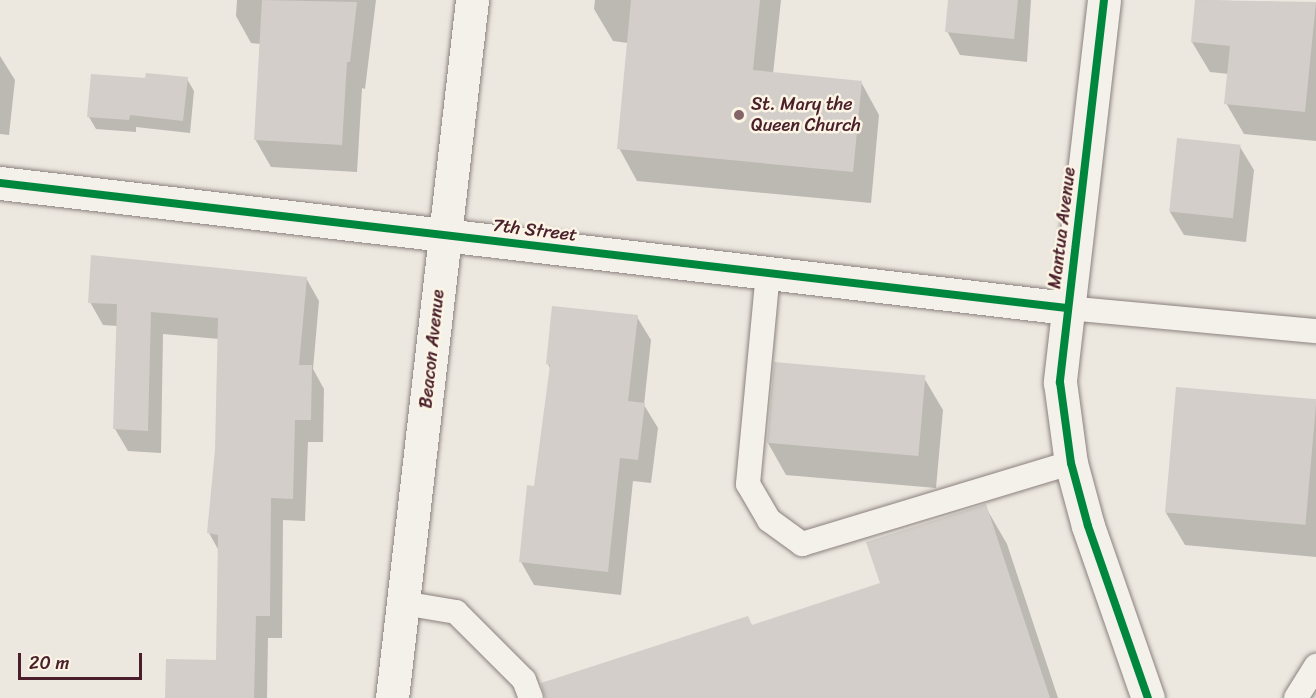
<!DOCTYPE html>
<style>
body{margin:0}
#map{position:relative;width:1316px;height:698px;overflow:hidden;background:#ece7df;font-family:Sriracha,sans-serif}
div>[style]{position:absolute}
.shadow>*{inset:0;background:#0003}
.building>*{inset:0;background:#d3cec9;transform-origin:0 0}
.roads{filter:drop-shadow(0 0 2px #8b817f) drop-shadow(0 0 2px #8b817f)}
.service>*{height:24px;margin:-12px;padding:0 12px;transform-origin:12px;border-radius:12px;background:#f4f0ea}
.minor>*{height:33px;margin:-16.5px;padding:0 16.5px;transform-origin:16.5px;border-radius:16.5px;background:#f4f0ea}
.cycleway>*{height:8px;margin:-4px;padding:0 4px;transform-origin:4px;border-radius:4px;background:#00873e}
.dots>*{width:16px;height:16px;translate:-50% -50%;box-sizing:border-box;border:3px solid #fcf5e5;border-radius:50%}
span{translate:-50% -50%;white-space:nowrap;text-align:center;line-height:1.15;-webkit-text-stroke:5px #fcf5e5;paint-order:stroke}
.poi-label{font-size:18px;color:#4a1f2b}
.left{translate:0 -50%;text-align:left}
.street-label{font-size:18px;color:#4a1f2b}
.scale{position:absolute;left:18px;top:653px;width:124px;height:27px;box-sizing:border-box;border:3px solid #4a1f2b;border-top:0;padding-left:8px;font-size:18px;line-height:21px;white-space:nowrap;color:#4a1f2b;-webkit-text-stroke:4px #fcf5e5;paint-order:stroke}
</style>
<div id="map">
<div class="shadow">
<i style="clip-path:polygon(237px 0,376px 0,365px 89px,362px 88px,357px 172px,271px 167px,255px 139px,260px 44px,251px 43px,236px 16px)"></i>
<i style="clip-path:polygon(595px 0,781px 0,773px 74px,861px 82px,879px 115px,871px 203px,637px 181px,619px 148px,628px 43px,613px 41px,594px 9px)"></i>
<i style="clip-path:polygon(950px 0,1031px 0,1027px 62px,960px 55px,947px 31px)"></i>
<i style="clip-path:polygon(1197px 0,1316px 3px,1316px 141px,1244px 134px,1226px 103px,1229px 74px,1210px 72px,1192px 42px)"></i>
<i style="clip-path:polygon(0 56px,15px 80px,9px 135px,0 134px)"></i>
<i style="clip-path:polygon(187px 79px,194px 91px,190px 133px,136px 127px,136px 132px,96px 129px,89px 117px,147px 80px)"></i>
<i style="clip-path:polygon(1240px 147px,1254px 170px,1246px 242px,1184px 235px,1170px 212px)"></i>
<i style="clip-path:polygon(306px 278px,319px 301px,313px 369px,324px 389px,323px 442px,308px 442px,305px 521px,283px 520px,282px 638px,268px 638px,267px 698px,167px 698px,218px 661px,219px 551px,209px 533px,217px 450px,219px 339px,163px 334px,161px 453px,128px 451px,115px 429px,118px 326px,103px 325px,90px 302px)"></i>
<i style="clip-path:polygon(637px 317px,651px 340px,644px 405px,658px 428px,651px 483px,633px 481px,621px 595px,534px 585px,521px 562px,535px 487px,551px 370px,548px 364px)"></i>
<i style="clip-path:polygon(924px 378px,943px 410px,936px 488px,786px 475px,768px 443px)"></i>
<i style="clip-path:polygon(1316px 402px,1316px 557px,1185px 545px,1166px 513px)"></i>
<i style="clip-path:polygon(985px 506px,1007px 544px,1058px 698px,570px 698px,753px 626px,882px 584px)"></i>
</div>
<div class="building">
<i style="clip-path:polygon(262px 0,357px 2px,350px 62px,347px 62px,342px 145px,254px 140px)"></i>
<i style="clip-path:polygon(631px 0,760px 0,753px 70px,862px 81px,853px 172px,617px 149px)"></i>
<i style="clip-path:polygon(948px 0,1018px 0,1014px 39px,945px 32px)"></i>
<i style="clip-path:polygon(1195px 0,1316px 2px,1305px 112px,1224px 104px,1230px 46px,1191px 42px)"></i>
<i style="clip-path:polygon(146px 73px,188px 77px,183px 121px,130px 115px,129px 120px,87px 117px,91px 74px,145px 78px)"></i>
<i style="left:1177px;top:138px;width:64px;height:74px;rotate:6deg"></i>
<i style="clip-path:polygon(91px 255px,307px 277px,299px 365px,312px 365px,311px 420px,295px 420px,293px 499px,271px 498px,270px 616px,256px 616px,254px 698px,165px 698px,166px 659px,216px 660px,218px 535px,207px 533px,215px 450px,218px 318px,151px 312px,148px 431px,113px 429px,117px 304px,88px 303px)"></i>
<i style="clip-path:polygon(552px 306px,638px 315px,628px 401px,645px 403px,638px 460px,620px 458px,608px 572px,519px 562px,527px 485px,534px 486px,550px 365px,546px 364px)"></i>
<i style="left:774px;top:362px;width:152px;height:81px;rotate:5deg"></i>
<i style="left:1176px;top:387px;width:141px;height:126px;rotate:5deg"></i>
<i style="clip-path:polygon(986px 504px,1050px 698px,545px 698px,541px 683px,748px 616px,752px 625px,880px 583px,866px 542px)"></i>
</div>
<div class="roads">
<div class="service">
<i style="left:768px;top:272px;width:213px;rotate:95.4deg"></i>
<i style="left:748px;top:484px;width:42px;rotate:59.7deg"></i>
<i style="left:769px;top:520px;width:41px;rotate:36deg"></i>
<i style="left:802px;top:544px;width:281px;rotate:-16.8deg"></i>
<i style="left:1067px;top:308px;width:250px;rotate:5.3deg"></i>
<i style="left:403px;top:603px;width:54px;rotate:9.6deg"></i>
<i style="left:456px;top:612px;width:96px;rotate:45deg"></i>
<i style="left:524px;top:680px;width:19px;rotate:69deg"></i>
<i style="left:1296px;top:698px;width:38px;rotate:-58deg"></i>
</div>
<div class="minor">
<i style="left:1104px;top:0;width:385px;rotate:96.6deg"></i>
<i style="left:1060px;top:382px;width:82px;rotate:82.3deg"></i>
<i style="left:1071px;top:463px;width:65px;rotate:74.9deg"></i>
<i style="left:1088px;top:526px;width:182px;rotate:70.8deg"></i>
<i style="left:0;top:183px;width:1074px;rotate:6.68deg"></i>
<i style="left:392px;top:698px;width:703px;rotate:-83.46deg"></i>
</div>
</div>
<div class="cycleway">
<i style="left:1104px;top:0;width:385px;rotate:96.6deg"></i>
<i style="left:1060px;top:382px;width:82px;rotate:82.3deg"></i>
<i style="left:1071px;top:463px;width:65px;rotate:74.9deg"></i>
<i style="left:1088px;top:526px;width:182px;rotate:70.8deg"></i>
<i style="left:0;top:183px;width:1074px;rotate:6.68deg"></i>
</div>
<div class="dots">
<i style="left:739px;top:115px;background:#83656a"></i>
</div>
<div class="poi-label">
<span class="left" style="left:751px;top:115px">St. Mary the<br>Queen Church</span>
</div>
<div class="street-label">
<span style="left:1062px;top:228px;rotate:-83deg">Mantua Avenue</span>
<span style="left:535px;top:230px;rotate:7deg">7th Street</span>
<span style="left:432px;top:349px;rotate:-84deg">Beacon Avenue</span>
</div>
<div class="scale">20 m</div>
</div>
